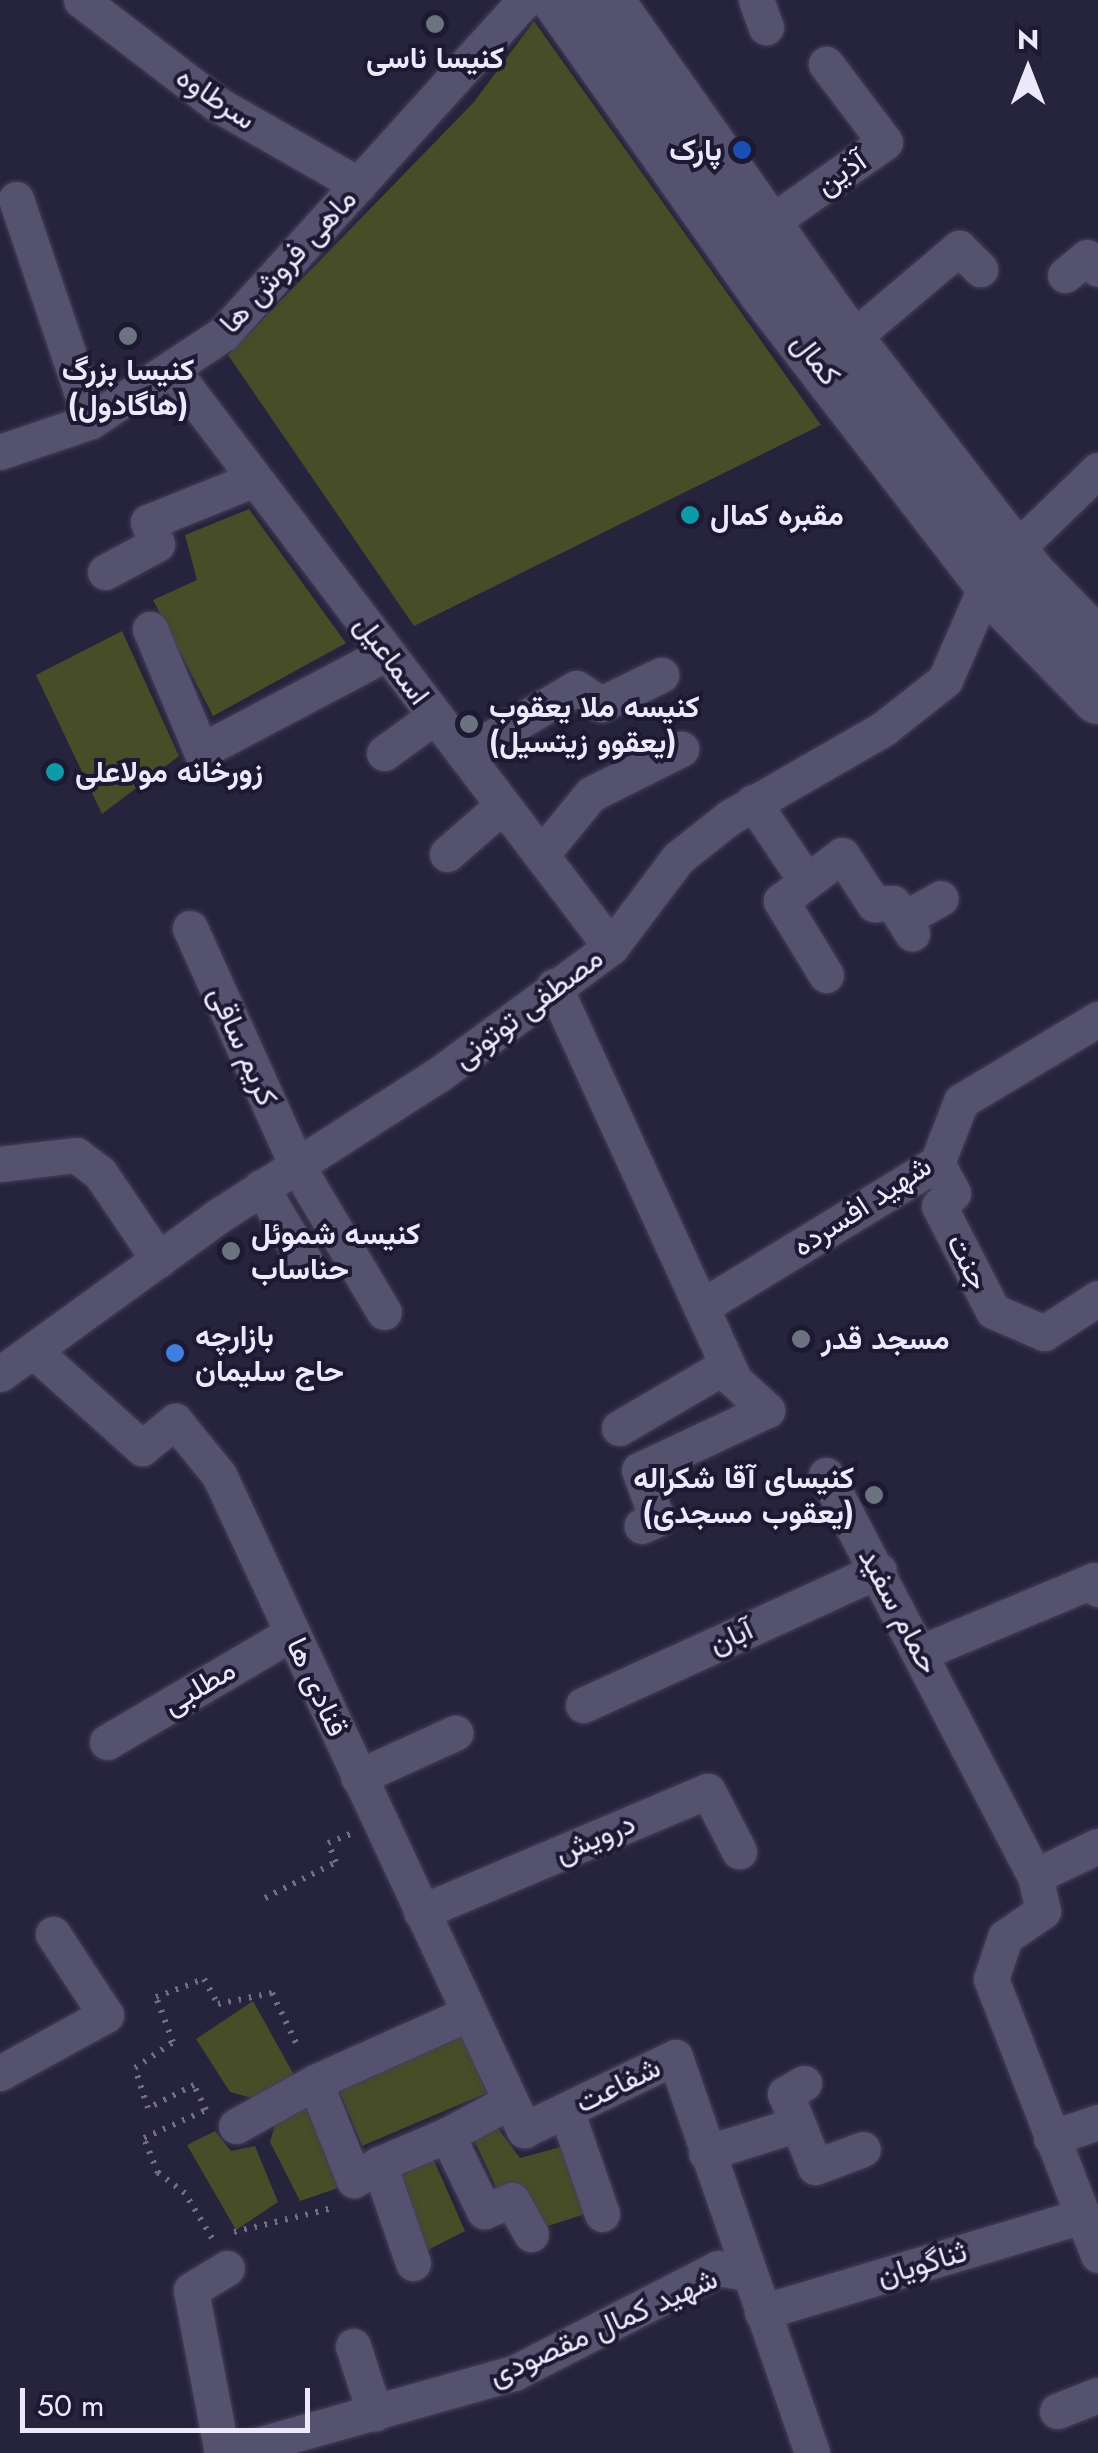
<!DOCTYPE html>
<meta charset="utf-8">
<style>
body{margin:0}
#map{position:relative;width:1098px;height:2453px;overflow:hidden;background:#26233d;font-family:Jost,Vazirmatn,sans-serif}
div>[style]{position:absolute}
.green>*{inset:0;background:#464d27;transform-origin:0 0}
.path>*{height:6px;margin-top:-3px;transform-origin:0;background:repeating-linear-gradient(90deg,#716e85 0 2.5px,transparent 0 10.5px)}
.roads{filter:drop-shadow(0 0 2px #454057) drop-shadow(0 0 2px #454057)}
.street>*{height:35px;margin:-17.5px;padding:0 17.5px;transform-origin:17.5px;border-radius:17.5px;background:#55526f}
.secondary>*{height:50px;margin:-25px;padding:0 25px;transform-origin:25px;border-radius:25px;background:#55526f}
.dots>*{width:28px;height:28px;translate:-50% -50%;box-sizing:border-box;border:5px solid #1d1933;border-radius:50%}
span{translate:-50% -50%;white-space:nowrap;text-align:center;line-height:1.15;-webkit-text-stroke:8px #1d1933;paint-order:stroke}
.poi-label{font-size:30px;color:#ebe9fb;font-weight:700}
.right{translate:-100% -50%;text-align:right}
.left{translate:0 -50%;text-align:left}
.street-label{font-size:30px;color:#ebe9fb}
.north{position:absolute;left:978px;top:20px;width:100px;height:100px;-webkit-text-stroke:8px #1d1933;paint-order:stroke;rotate:0deg;font-size:28px;font-weight:700;line-height:40px;text-align:center;color:#ebe9fb}
.north::after{content:'';display:block;margin:auto;width:35px;height:45px;background:#ebe9fb;clip-path:polygon(50% 0,100% 100%,50% 72%,0 100%)}
.scale{position:absolute;left:20px;top:2388px;width:290px;height:45px;box-sizing:border-box;border:5px solid #ebe9fb;border-top:0;padding-left:12px;font-size:30px;line-height:35px;white-space:nowrap;color:#ebe9fb;-webkit-text-stroke:8px #1d1933;paint-order:stroke}
</style>
<div id="map">
<div class="green">
<i style="clip-path:polygon(534px 21px,821px 425px,414px 626px,228px 355px,474px 102px)"></i>
<i style="clip-path:polygon(249px 509px,346px 643px,213px 716px,153px 600px,197px 580px,185px 535px)"></i>
<i style="clip-path:polygon(122px 631px,179px 756px,102px 814px,36px 675px)"></i>
<i style="clip-path:polygon(253px 2001px,299px 2084px,270px 2103px,230px 2092px,196px 2039px)"></i>
<i style="left:462px;top:2035px;width:63px;height:135px;rotate:67deg"></i>
<i style="clip-path:polygon(310px 2106px,338px 2188px,300px 2201px,270px 2142px,276px 2121px)"></i>
<i style="clip-path:polygon(497px 2127px,520px 2158px,564px 2146px,588px 2213px,545px 2227px,498px 2191px,473px 2138px)"></i>
<i style="clip-path:polygon(215px 2131px,231px 2151px,255px 2146px,278px 2202px,236px 2230px,187px 2145px)"></i>
<i style="clip-path:polygon(433px 2158px,465px 2231px,426px 2251px,399px 2171px)"></i>
</div>
<div class="path">
<i style="left:265px;top:1898px;width:80px;rotate:-26.9deg"></i>
<i style="left:336px;top:1862px;width:21px;rotate:-113deg"></i>
<i style="left:328px;top:1843px;width:24px;rotate:-22deg"></i>
<i style="left:234px;top:2232px;width:102px;rotate:-13.6deg"></i>
<i style="left:212px;top:2238px;width:52px;rotate:-121deg"></i>
<i style="left:185px;top:2193px;width:34px;rotate:-143deg"></i>
<i style="left:158px;top:2173px;width:38px;rotate:-112deg"></i>
<i style="left:144px;top:2138px;width:68px;rotate:-24.3deg"></i>
<i style="left:206px;top:2110px;width:28px;rotate:-116deg"></i>
<i style="left:194px;top:2085px;width:51px;rotate:153.4deg"></i>
<i style="left:148px;top:2108px;width:42px;rotate:-108deg"></i>
<i style="left:135px;top:2068px;width:46px;rotate:-34.4deg"></i>
<i style="left:173px;top:2042px;width:48px;rotate:-110.7deg"></i>
<i style="left:156px;top:1997px;width:51px;rotate:-20.6deg"></i>
<i style="left:204px;top:1979px;width:29px;rotate:61deg"></i>
<i style="left:218px;top:2004px;width:55px;rotate:-11.5deg"></i>
<i style="left:272px;top:1993px;width:62px;rotate:64.3deg"></i>
</div>
<div class="roads">
<div class="street">
<i style="left:81px;top:0;width:171px;rotate:37.4deg"></i>
<i style="left:217px;top:104px;width:163px;rotate:29.7deg"></i>
<i style="left:756px;top:0;width:29px;rotate:70deg"></i>
<i style="left:16px;top:199px;width:234px;rotate:71.3deg"></i>
<i style="left:767px;top:225px;width:144px;rotate:-35.1deg"></i>
<i style="left:885px;top:142px;width:98px;rotate:-127.1deg"></i>
<i style="left:1065px;top:275px;width:28px;rotate:-39deg"></i>
<i style="left:1087px;top:257px;width:16px;rotate:47deg"></i>
<i style="left:850px;top:340px;width:143px;rotate:-40.2deg"></i>
<i style="left:959px;top:248px;width:30px;rotate:45deg"></i>
<i style="left:174px;top:372px;width:722px;rotate:52.77deg"></i>
<i style="left:0;top:452px;width:96px;rotate:-18.8deg"></i>
<i style="left:91px;top:421px;width:158px;rotate:-33.4deg"></i>
<i style="left:223px;top:334px;width:450px;rotate:-47.9deg"></i>
<i style="left:1013px;top:552px;width:118px;rotate:-44deg"></i>
<i style="left:105px;top:572px;width:59px;rotate:-28.3deg"></i>
<i style="left:157px;top:544px;width:24px;rotate:-112deg"></i>
<i style="left:148px;top:522px;width:115px;rotate:-21.9deg"></i>
<i style="left:150px;top:629px;width:132px;rotate:67.3deg"></i>
<i style="left:201px;top:751px;width:210px;rotate:-27.8deg"></i>
<i style="left:384px;top:753px;width:63px;rotate:-36deg"></i>
<i style="left:464px;top:754px;width:130px;rotate:-30.5deg"></i>
<i style="left:576px;top:688px;width:30px;rotate:33deg"></i>
<i style="left:601px;top:704px;width:67px;rotate:-25.8deg"></i>
<i style="left:753px;top:802px;width:95px;rotate:56.1deg"></i>
<i style="left:447px;top:854px;width:74px;rotate:-41.2deg"></i>
<i style="left:541px;top:855px;width:79px;rotate:-50.7deg"></i>
<i style="left:591px;top:794px;width:101px;rotate:-26.6deg"></i>
<i style="left:903px;top:919px;width:43px;rotate:-28.9deg"></i>
<i style="left:190px;top:928px;width:259px;rotate:65.8deg"></i>
<i style="left:296px;top:1164px;width:172px;rotate:59.3deg"></i>
<i style="left:826px;top:975px;width:87px;rotate:-121.3deg"></i>
<i style="left:781px;top:901px;width:76px;rotate:-37deg"></i>
<i style="left:842px;top:855px;width:59px;rotate:56.9deg"></i>
<i style="left:874px;top:904px;width:19px;rotate:-3deg"></i>
<i style="left:893px;top:903px;width:36px;rotate:58deg"></i>
<i style="left:554px;top:986px;width:433px;rotate:65.4deg"></i>
<i style="left:734px;top:1380px;width:45px;rotate:42.3deg"></i>
<i style="left:767px;top:1410px;width:141px;rotate:154.9deg"></i>
<i style="left:639px;top:1470px;width:52px;rotate:69.8deg"></i>
<i style="left:657px;top:1519px;width:17px;rotate:156deg"></i>
<i style="left:937px;top:1163px;width:34px;rotate:62deg"></i>
<i style="left:953px;top:1193px;width:19px;rotate:137deg"></i>
<i style="left:939px;top:1206px;width:118px;rotate:62.8deg"></i>
<i style="left:993px;top:1311px;width:56px;rotate:23.3deg"></i>
<i style="left:1044px;top:1333px;width:64px;rotate:-32.9deg"></i>
<i style="left:0;top:1164px;width:77px;rotate:-6.8deg"></i>
<i style="left:76px;top:1155px;width:30px;rotate:37deg"></i>
<i style="left:100px;top:1173px;width:105px;rotate:55.9deg"></i>
<i style="left:261px;top:1187px;width:86px;rotate:59.3deg"></i>
<i style="left:701px;top:1307px;width:276px;rotate:-31.4deg"></i>
<i style="left:937px;top:1163px;width:66px;rotate:-68.8deg"></i>
<i style="left:961px;top:1101px;width:160px;rotate:-30.9deg"></i>
<i style="left:35px;top:1352px;width:144px;rotate:41.9deg"></i>
<i style="left:142px;top:1448px;width:43px;rotate:-39.3deg"></i>
<i style="left:175px;top:1421px;width:70px;rotate:50.8deg"></i>
<i style="left:219px;top:1475px;width:723px;rotate:65.03deg"></i>
<i style="left:524px;top:2130px;width:168px;rotate:-25.8deg"></i>
<i style="left:675px;top:2057px;width:419px;rotate:70.9deg"></i>
<i style="left:0;top:1374px;width:269px;rotate:-35.9deg"></i>
<i style="left:218px;top:1216px;width:261px;rotate:-32.7deg"></i>
<i style="left:438px;top:1075px;width:215px;rotate:-36.5deg"></i>
<i style="left:611px;top:947px;width:111px;rotate:-53deg"></i>
<i style="left:678px;top:858px;width:66px;rotate:-38.3deg"></i>
<i style="left:730px;top:817px;width:177px;rotate:-29.9deg"></i>
<i style="left:883px;top:729px;width:79px;rotate:-38.3deg"></i>
<i style="left:945px;top:680px;width:108px;rotate:-66.5deg"></i>
<i style="left:619px;top:1428px;width:125px;rotate:-30.3deg"></i>
<i style="left:826px;top:1475px;width:452px;rotate:62.5deg"></i>
<i style="left:1035px;top:1876px;width:36px;rotate:77deg"></i>
<i style="left:1043px;top:1911px;width:46px;rotate:145.6deg"></i>
<i style="left:1005px;top:1937px;width:44px;rotate:108.4deg"></i>
<i style="left:991px;top:1979px;width:296px;rotate:68.8deg"></i>
<i style="left:922px;top:1652px;width:186px;rotate:-22.7deg"></i>
<i style="left:1094px;top:1580px;width:10px;rotate:66deg"></i>
<i style="left:583px;top:1705px;width:325px;rotate:-24.5deg"></i>
<i style="left:107px;top:1742px;width:215px;rotate:-30.5deg"></i>
<i style="left:358px;top:1777px;width:107px;rotate:-24.4deg"></i>
<i style="left:1035px;top:1876px;width:70px;rotate:-25.5deg"></i>
<i style="left:421px;top:1912px;width:311px;rotate:-22.9deg"></i>
<i style="left:708px;top:1791px;width:68px;rotate:62.7deg"></i>
<i style="left:0;top:2073px;width:121px;rotate:-28.7deg"></i>
<i style="left:106px;top:2015px;width:97px;rotate:-123.2deg"></i>
<i style="left:510px;top:2101px;width:72px;rotate:151.6deg"></i>
<i style="left:447px;top:2135px;width:85px;rotate:64deg"></i>
<i style="left:484px;top:2211px;width:30px;rotate:-21deg"></i>
<i style="left:512px;top:2200px;width:39px;rotate:61deg"></i>
<i style="left:566px;top:2110px;width:110px;rotate:70.9deg"></i>
<i style="left:798px;top:2124px;width:46px;rotate:68.4deg"></i>
<i style="left:815px;top:2167px;width:51px;rotate:-20.6deg"></i>
<i style="left:236px;top:2126px;width:90px;rotate:-29.1deg"></i>
<i style="left:1051px;top:2138px;width:50px;rotate:-18.8deg"></i>
<i style="left:706px;top:2153px;width:96px;rotate:-17.5deg"></i>
<i style="left:798px;top:2124px;width:33px;rotate:-113deg"></i>
<i style="left:785px;top:2094px;width:22px;rotate:-30deg"></i>
<i style="left:379px;top:2164px;width:30px;rotate:147deg"></i>
<i style="left:354px;top:2180px;width:105px;rotate:-111.7deg"></i>
<i style="left:315px;top:2082px;width:169px;rotate:-24.1deg"></i>
<i style="left:413px;top:2263px;width:105px;rotate:-109deg"></i>
<i style="left:379px;top:2164px;width:74px;rotate:-23.1deg"></i>
<i style="left:762px;top:2312px;width:334px;rotate:-16.7deg"></i>
<i style="left:353px;top:2346px;width:71px;rotate:72.1deg"></i>
<i style="left:1057px;top:2411px;width:44px;rotate:-21.3deg"></i>
<i style="left:222px;top:2453px;width:166px;rotate:-100.8deg"></i>
<i style="left:191px;top:2290px;width:42px;rotate:-31.4deg"></i>
<i style="left:229px;top:2453px;width:296px;rotate:-15.7deg"></i>
<i style="left:514px;top:2373px;width:229px;rotate:-27.2deg"></i>
<i style="left:718px;top:2268px;width:28px;rotate:10deg"></i>
</div>
<div class="secondary">
<i style="left:557px;top:0;width:357px;rotate:54.7deg"></i>
<i style="left:763px;top:291px;width:396px;rotate:52.3deg"></i>
<i style="left:1005px;top:604px;width:133px;rotate:45.6deg"></i>
<i style="left:608px;top:0;width:390px;rotate:54.8deg"></i>
<i style="left:833px;top:319px;width:324px;rotate:52.3deg"></i>
<i style="left:1031px;top:575px;width:96px;rotate:45.8deg"></i>
</div>
</div>
<div class="dots">
<i style="left:435px;top:24px;background:#6b7280"></i>
<i style="left:742px;top:150px;background:#1a4fb4"></i>
<i style="left:128px;top:336px;background:#6b7280"></i>
<i style="left:690px;top:515px;background:#0f9aa8"></i>
<i style="left:469px;top:724px;background:#6b7280"></i>
<i style="left:55px;top:772px;background:#0f9aa8"></i>
<i style="left:231px;top:1251px;background:#6b7280"></i>
<i style="left:801px;top:1339px;background:#6b7280"></i>
<i style="left:175px;top:1353px;background:#3f7fe0"></i>
<i style="left:874px;top:1495px;background:#6b7280"></i>
</div>
<div class="poi-label">
<span style="left:435px;top:58px">کنیسا ناسی</span>
<span class="right" style="left:722px;top:150px">پارک</span>
<span style="left:128px;top:387px">کنیسا بزرگ<br>(هاگادول)</span>
<span class="left" style="left:710px;top:515px">مقبره کمال</span>
<span class="left" style="left:489px;top:724px">کنیسه ملا یعقوب<br>(یعقوو زیتسیل)</span>
<span class="left" style="left:75px;top:772px">زورخانه مولاعلی</span>
<span class="left" style="left:251px;top:1251px">کنیسه شموئل<br>حناساب</span>
<span class="left" style="left:195px;top:1353px">بازارچه<br>حاج سلیمان</span>
<span class="left" style="left:821px;top:1339px">مسجد قدر</span>
<span class="right" style="left:854px;top:1495px">کنیسای آقا شکراله<br>(یعقوب مسجدی)</span>
</div>
<div class="street-label">
<span style="left:216px;top:98px;rotate:34deg">سرطاوه</span>
<span style="left:841px;top:173px;rotate:-35deg">آذین</span>
<span style="left:288px;top:261px;rotate:-47deg">ماهی فروش ها</span>
<span style="left:816px;top:359px;rotate:52deg">کمال</span>
<span style="left:392px;top:660px;rotate:53deg">اسماعیل</span>
<span style="left:528px;top:1008px;rotate:-37deg">مصطفی توتونی</span>
<span style="left:243px;top:1046px;rotate:66deg">کریم ساقی</span>
<span style="left:862px;top:1206px;rotate:-33deg">شهید افسرده</span>
<span style="left:968px;top:1262px;rotate:63deg">جنت</span>
<span style="left:899px;top:1611px;rotate:62deg">حمام سفید</span>
<span style="left:731px;top:1637px;rotate:-25deg">آبان</span>
<span style="left:199px;top:1687px;rotate:-31deg">مطلبی</span>
<span style="left:317px;top:1687px;rotate:65deg">قنادی ها</span>
<span style="left:595px;top:1838px;rotate:-23deg">درویش</span>
<span style="left:618px;top:2085px;rotate:-26deg">شفاعت</span>
<span style="left:922px;top:2264px;rotate:-17deg">ثناگویان</span>
<span style="left:603px;top:2327px;rotate:-24deg">شهید کمال مقصودی</span>
</div>
<div class="north">N</div>
<div class="scale">50 m</div>
</div>
